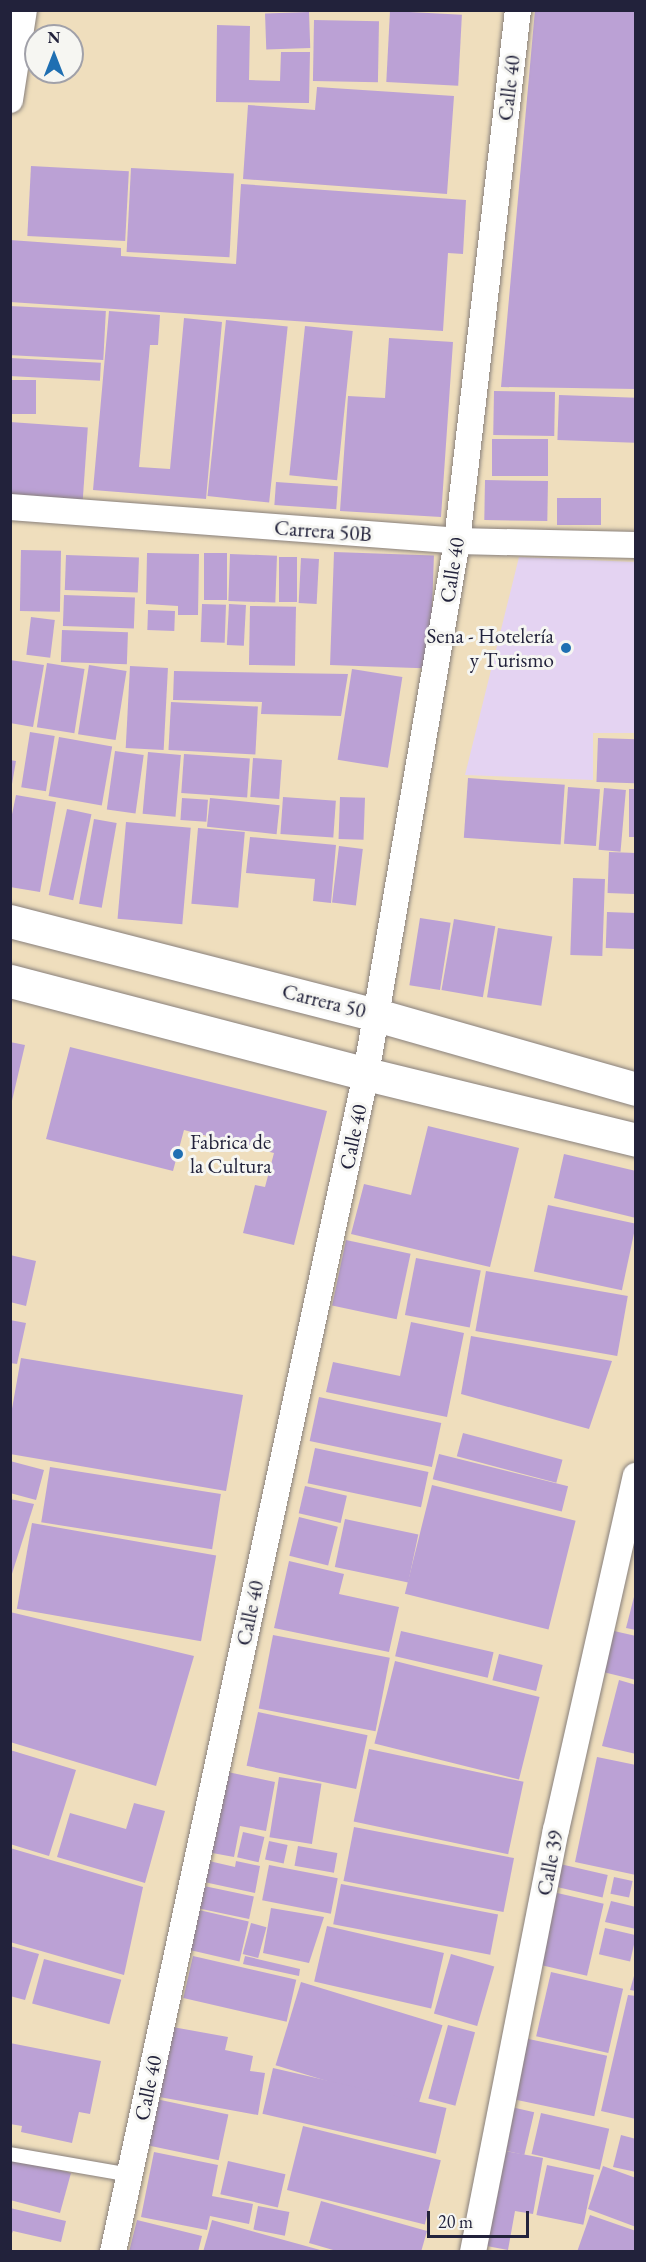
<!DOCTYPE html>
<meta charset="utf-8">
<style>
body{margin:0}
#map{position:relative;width:646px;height:2262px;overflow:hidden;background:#efdebd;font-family:"EB Garamond",serif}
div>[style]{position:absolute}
.built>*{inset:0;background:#e4d3f2}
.building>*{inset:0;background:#bba1d5;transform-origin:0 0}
.roads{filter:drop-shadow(0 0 2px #88807c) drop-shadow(0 0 2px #88807c)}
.service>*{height:14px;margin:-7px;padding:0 7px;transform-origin:7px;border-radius:7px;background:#fff}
.minor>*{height:26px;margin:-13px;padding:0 13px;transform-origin:13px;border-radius:13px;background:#fff}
.tertiary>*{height:33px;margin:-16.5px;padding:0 16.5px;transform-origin:16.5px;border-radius:16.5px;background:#fff}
.dots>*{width:16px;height:16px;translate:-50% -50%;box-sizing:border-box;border:3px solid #f6f6f2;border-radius:50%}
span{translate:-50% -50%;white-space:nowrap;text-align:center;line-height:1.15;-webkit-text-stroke:6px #f6f6f2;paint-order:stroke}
.street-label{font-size:21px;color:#22223b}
.poi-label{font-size:21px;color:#22223b}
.right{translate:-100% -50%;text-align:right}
.left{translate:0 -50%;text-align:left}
.frame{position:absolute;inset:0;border:12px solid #22223b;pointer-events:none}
.north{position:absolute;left:24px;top:24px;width:60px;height:60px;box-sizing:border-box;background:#f6f6f2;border:2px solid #a1a1a9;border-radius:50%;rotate:0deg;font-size:16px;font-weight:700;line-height:24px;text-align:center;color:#22223b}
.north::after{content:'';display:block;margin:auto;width:21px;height:27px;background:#1f6fb2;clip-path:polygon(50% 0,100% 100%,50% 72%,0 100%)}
.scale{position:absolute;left:427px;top:2211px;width:102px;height:27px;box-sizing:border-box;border:3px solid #22223b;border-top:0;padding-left:8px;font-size:18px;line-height:21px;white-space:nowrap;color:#22223b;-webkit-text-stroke:4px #f6f6f2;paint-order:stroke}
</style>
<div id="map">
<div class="built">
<i style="clip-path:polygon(519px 557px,635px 562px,635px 733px,593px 733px,593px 780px,465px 775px)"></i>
</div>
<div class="building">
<i style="clip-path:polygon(535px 10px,636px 10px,636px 389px,501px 387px)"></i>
<i style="left:390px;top:11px;width:72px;height:71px;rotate:3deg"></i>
<i style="left:309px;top:12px;width:36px;height:44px;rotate:88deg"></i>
<i style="left:314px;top:20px;width:65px;height:61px;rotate:1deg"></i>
<i style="clip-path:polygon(217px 25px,250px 26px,249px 80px,280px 81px,281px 52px,310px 52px,309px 103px,216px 102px)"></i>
<i style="clip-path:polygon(317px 87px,454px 96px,447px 194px,243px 179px,248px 105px,315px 110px)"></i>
<i style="left:31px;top:166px;width:98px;height:70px;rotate:3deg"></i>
<i style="left:131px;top:168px;width:103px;height:84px;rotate:3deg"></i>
<i style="clip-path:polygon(241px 184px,466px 200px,463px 254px,448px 253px,443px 331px,10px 302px,10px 240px,121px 248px,121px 256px,236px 264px)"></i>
<i style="left:10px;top:306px;width:96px;height:49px;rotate:3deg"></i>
<i style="clip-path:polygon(109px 311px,160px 315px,158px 345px,150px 345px,139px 467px,170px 469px,184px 318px,222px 322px,206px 499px,93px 490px)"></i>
<i style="left:226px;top:320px;width:62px;height:177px;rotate:6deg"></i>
<i style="left:305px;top:326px;width:48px;height:150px;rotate:6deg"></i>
<i style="clip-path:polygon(389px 338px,453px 342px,441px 517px,340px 511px,348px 396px,385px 398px)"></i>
<i style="left:10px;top:358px;width:91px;height:18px;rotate:3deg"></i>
<i style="left:10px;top:380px;width:26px;height:34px"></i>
<i style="left:494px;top:391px;width:61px;height:44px;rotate:1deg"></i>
<i style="left:559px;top:395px;width:77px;height:45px;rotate:2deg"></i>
<i style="left:10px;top:422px;width:78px;height:78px;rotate:4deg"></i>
<i style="left:492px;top:439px;width:56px;height:37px"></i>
<i style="left:485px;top:480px;width:63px;height:40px;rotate:1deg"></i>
<i style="left:276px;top:482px;width:62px;height:23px;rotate:4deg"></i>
<i style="left:557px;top:498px;width:44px;height:27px"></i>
<i style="left:21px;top:550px;width:40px;height:61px;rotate:1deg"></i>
<i style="left:334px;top:552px;width:100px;height:113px;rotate:2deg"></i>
<i style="clip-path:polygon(147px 553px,199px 554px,198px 615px,178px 615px,178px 606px,146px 604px)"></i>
<i style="left:204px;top:553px;width:23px;height:47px"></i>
<i style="left:230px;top:554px;width:47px;height:47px;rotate:2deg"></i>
<i style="left:66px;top:555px;width:73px;height:35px;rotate:2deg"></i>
<i style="left:279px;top:557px;width:18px;height:45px"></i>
<i style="left:301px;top:558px;width:18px;height:45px;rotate:3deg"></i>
<i style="left:64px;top:595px;width:71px;height:31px;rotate:2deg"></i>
<i style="left:202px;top:604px;width:24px;height:38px;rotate:2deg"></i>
<i style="left:229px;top:604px;width:17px;height:41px;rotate:3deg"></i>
<i style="left:250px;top:606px;width:46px;height:59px;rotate:1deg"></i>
<i style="left:148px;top:610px;width:27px;height:20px;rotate:2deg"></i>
<i style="left:31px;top:617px;width:24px;height:38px;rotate:7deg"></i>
<i style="left:62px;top:630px;width:66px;height:32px;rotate:2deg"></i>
<i style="clip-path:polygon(10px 660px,44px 665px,33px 727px,10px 723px)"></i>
<i style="left:47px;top:663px;width:38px;height:65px;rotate:9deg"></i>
<i style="left:89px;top:665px;width:38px;height:70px;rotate:9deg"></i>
<i style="left:130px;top:666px;width:38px;height:82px;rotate:3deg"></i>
<i style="left:352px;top:669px;width:51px;height:92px;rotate:9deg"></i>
<i style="clip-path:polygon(174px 671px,348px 674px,341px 716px,261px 714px,262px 702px,173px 700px)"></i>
<i style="left:171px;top:702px;width:87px;height:48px;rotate:3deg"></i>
<i style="left:30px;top:732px;width:25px;height:56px;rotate:9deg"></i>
<i style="left:59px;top:737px;width:54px;height:60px;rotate:10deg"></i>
<i style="left:598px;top:738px;width:38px;height:44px;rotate:2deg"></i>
<i style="left:115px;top:751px;width:29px;height:59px;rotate:8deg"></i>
<i style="left:148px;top:752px;width:33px;height:62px;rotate:5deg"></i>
<i style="left:184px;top:754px;width:66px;height:39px;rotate:4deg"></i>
<i style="left:253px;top:758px;width:29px;height:39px;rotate:4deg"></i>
<i style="clip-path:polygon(10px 760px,16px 761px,12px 784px,10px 784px)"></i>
<i style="left:468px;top:778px;width:97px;height:60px;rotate:4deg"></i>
<i style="left:568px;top:787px;width:32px;height:57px;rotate:4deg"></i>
<i style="left:604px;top:788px;width:22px;height:62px;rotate:5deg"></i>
<i style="left:629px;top:789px;width:7px;height:48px"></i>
<i style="clip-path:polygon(16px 795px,56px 802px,40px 892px,10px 887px,10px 824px)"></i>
<i style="left:283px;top:797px;width:53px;height:37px;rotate:4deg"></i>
<i style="left:340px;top:797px;width:25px;height:42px;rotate:2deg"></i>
<i style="left:182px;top:798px;width:26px;height:22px;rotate:4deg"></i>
<i style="left:210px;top:798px;width:70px;height:29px;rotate:6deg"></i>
<i style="left:67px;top:809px;width:25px;height:88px;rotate:12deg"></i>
<i style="left:94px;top:819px;width:23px;height:86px;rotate:10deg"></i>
<i style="left:126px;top:822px;width:65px;height:97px;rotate:5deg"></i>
<i style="left:198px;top:828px;width:47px;height:76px;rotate:5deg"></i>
<i style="clip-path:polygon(250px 837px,336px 845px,331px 903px,313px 901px,315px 879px,246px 873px)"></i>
<i style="left:339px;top:846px;width:24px;height:57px;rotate:7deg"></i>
<i style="left:609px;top:852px;width:27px;height:41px;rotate:2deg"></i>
<i style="left:573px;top:878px;width:32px;height:77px;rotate:2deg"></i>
<i style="left:607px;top:912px;width:29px;height:36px;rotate:2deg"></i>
<i style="left:420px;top:918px;width:31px;height:68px;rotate:9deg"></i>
<i style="left:454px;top:919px;width:42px;height:72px;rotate:10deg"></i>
<i style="left:498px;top:928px;width:55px;height:70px;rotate:9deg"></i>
<i style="clip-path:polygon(10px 1042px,25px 1045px,11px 1105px,10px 1105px)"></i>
<i style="clip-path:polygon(70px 1047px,327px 1111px,294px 1245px,243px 1233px,255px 1185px,265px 1187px,274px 1153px,184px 1130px,173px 1171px,46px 1139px)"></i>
<i style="clip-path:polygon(428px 1126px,519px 1148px,490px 1267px,351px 1234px,364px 1184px,411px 1195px)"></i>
<i style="clip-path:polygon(564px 1154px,636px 1171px,636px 1218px,554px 1198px)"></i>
<i style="left:548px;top:1205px;width:90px;height:68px;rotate:12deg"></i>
<i style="left:346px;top:1240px;width:66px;height:67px;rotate:12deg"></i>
<i style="clip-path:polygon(10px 1255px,36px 1261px,26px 1306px,10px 1302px)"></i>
<i style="left:416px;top:1258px;width:66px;height:58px;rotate:11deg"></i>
<i style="left:486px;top:1271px;width:144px;height:61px;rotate:10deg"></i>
<i style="clip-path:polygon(10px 1320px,26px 1323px,17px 1364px,10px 1363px)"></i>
<i style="clip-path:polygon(411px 1322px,464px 1333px,447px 1417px,326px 1392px,333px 1362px,400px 1376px)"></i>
<i style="clip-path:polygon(471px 1336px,612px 1361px,589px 1429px,461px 1394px)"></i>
<i style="clip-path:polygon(21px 1358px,243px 1395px,226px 1491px,10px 1454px,10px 1420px)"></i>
<i style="left:319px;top:1397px;width:125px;height:45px;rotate:12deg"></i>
<i style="left:463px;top:1433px;width:103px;height:24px;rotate:15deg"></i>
<i style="left:315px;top:1448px;width:116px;height:36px;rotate:12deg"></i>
<i style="left:439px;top:1454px;width:133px;height:26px;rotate:14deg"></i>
<i style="clip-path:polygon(10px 1461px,44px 1470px,36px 1500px,10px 1493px)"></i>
<i style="left:50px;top:1467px;width:173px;height:56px;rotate:9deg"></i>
<i style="left:432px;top:1485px;width:148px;height:112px;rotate:14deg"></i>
<i style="left:305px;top:1486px;width:43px;height:28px;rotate:13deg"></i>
<i style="clip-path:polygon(10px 1499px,34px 1504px,11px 1577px,10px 1577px)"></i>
<i style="left:299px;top:1517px;width:40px;height:40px;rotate:14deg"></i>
<i style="left:345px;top:1519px;width:75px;height:49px;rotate:12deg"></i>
<i style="left:32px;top:1523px;width:187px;height:87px;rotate:10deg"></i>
<i style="clip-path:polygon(289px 1561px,344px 1574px,339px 1594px,399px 1607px,389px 1652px,274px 1628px)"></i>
<i style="clip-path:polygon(635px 1593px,636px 1593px,636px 1630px,626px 1628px)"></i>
<i style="clip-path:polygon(10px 1612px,194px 1656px,156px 1786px,10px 1742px)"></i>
<i style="left:401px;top:1631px;width:95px;height:26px;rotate:13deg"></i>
<i style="clip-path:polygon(614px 1631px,636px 1636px,636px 1680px,603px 1672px)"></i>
<i style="left:273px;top:1635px;width:119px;height:75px;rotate:11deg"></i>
<i style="left:499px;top:1654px;width:45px;height:27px;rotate:14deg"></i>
<i style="left:395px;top:1661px;width:149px;height:85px;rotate:14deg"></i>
<i style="clip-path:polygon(619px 1680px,636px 1685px,636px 1754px,602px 1746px)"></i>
<i style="left:258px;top:1712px;width:112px;height:55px;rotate:12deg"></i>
<i style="left:369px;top:1749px;width:158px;height:74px;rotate:12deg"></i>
<i style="clip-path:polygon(10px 1750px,76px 1770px,49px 1856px,10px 1844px)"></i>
<i style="clip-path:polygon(597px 1757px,636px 1765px,636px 1875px,575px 1862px)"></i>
<i style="clip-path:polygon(223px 1771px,275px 1782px,266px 1831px,240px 1826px,234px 1857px,207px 1852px)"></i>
<i style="left:279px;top:1777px;width:43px;height:61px;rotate:9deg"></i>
<i style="clip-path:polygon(134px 1803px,165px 1811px,145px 1883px,57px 1857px,70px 1813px,126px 1829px)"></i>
<i style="left:354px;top:1827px;width:163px;height:55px;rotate:11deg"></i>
<i style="left:243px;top:1832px;width:22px;height:26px;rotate:13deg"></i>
<i style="left:269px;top:1841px;width:19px;height:19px;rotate:12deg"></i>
<i style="left:298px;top:1846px;width:40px;height:20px;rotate:10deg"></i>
<i style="clip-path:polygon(10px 1848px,143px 1887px,124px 1975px,10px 1942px)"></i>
<i style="clip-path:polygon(209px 1861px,235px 1867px,236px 1861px,260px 1866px,255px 1893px,204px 1882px)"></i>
<i style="left:560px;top:1864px;width:49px;height:23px;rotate:13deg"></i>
<i style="left:269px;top:1865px;width:70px;height:36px;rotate:11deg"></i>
<i style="left:614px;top:1877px;width:19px;height:17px;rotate:12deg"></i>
<i style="left:341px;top:1884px;width:160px;height:41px;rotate:11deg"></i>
<i style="left:204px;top:1886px;width:51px;height:23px;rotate:12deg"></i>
<i style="left:553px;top:1892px;width:52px;height:74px;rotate:13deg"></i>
<i style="clip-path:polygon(611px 1901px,636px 1907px,636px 1929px,605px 1922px)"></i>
<i style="clip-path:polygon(271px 1908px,324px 1917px,309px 1963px,263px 1953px)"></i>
<i style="left:199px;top:1910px;width:51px;height:41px;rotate:13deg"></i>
<i style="left:251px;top:1923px;width:16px;height:32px;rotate:15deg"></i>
<i style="left:327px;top:1926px;width:120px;height:57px;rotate:13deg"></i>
<i style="left:605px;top:1928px;width:32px;height:27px;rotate:13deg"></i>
<i style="clip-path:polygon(10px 1946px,39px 1954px,25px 2000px,10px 1996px)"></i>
<i style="left:451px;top:1954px;width:45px;height:62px;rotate:16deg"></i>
<i style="left:193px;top:1956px;width:106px;height:43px;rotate:13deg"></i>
<i style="clip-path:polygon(245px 1956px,300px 1969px,299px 1976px,243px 1964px)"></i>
<i style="left:44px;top:1959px;width:80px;height:46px;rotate:15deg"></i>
<i style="clip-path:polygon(636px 1969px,636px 1991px,630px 1990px)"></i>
<i style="left:551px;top:1972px;width:74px;height:66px;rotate:13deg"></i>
<i style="left:301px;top:1982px;width:148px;height:87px;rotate:17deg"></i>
<i style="clip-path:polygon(628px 1995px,636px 1996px,636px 2119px,601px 2111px)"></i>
<i style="left:448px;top:2025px;width:28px;height:76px;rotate:15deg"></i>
<i style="clip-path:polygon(167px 2026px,228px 2037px,225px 2050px,253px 2056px,250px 2071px,265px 2073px,258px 2115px,154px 2096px)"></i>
<i style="left:524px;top:2038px;width:85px;height:62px;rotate:12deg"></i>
<i style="clip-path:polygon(10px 2043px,101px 2061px,90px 2114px,79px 2112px,72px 2143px,21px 2132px,22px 2126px,10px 2124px)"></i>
<i style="left:273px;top:2068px;width:178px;height:47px;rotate:13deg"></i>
<i style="left:156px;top:2099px;width:74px;height:47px;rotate:12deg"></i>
<i style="left:503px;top:2105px;width:32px;height:44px;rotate:13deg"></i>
<i style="left:541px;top:2113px;width:70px;height:42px;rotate:13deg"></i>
<i style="left:303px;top:2126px;width:142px;height:66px;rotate:14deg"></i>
<i style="clip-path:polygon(621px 2135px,636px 2139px,636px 2172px,613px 2167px)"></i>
<i style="clip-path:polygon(494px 2149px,543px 2158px,533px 2214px,515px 2211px,508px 2250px,476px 2244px)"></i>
<i style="clip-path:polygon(154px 2152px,218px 2165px,212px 2196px,253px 2204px,249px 2224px,210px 2216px,207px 2230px,141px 2217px)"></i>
<i style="clip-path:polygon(10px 2157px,71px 2173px,60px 2213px,10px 2200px)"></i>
<i style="left:228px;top:2161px;width:59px;height:34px;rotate:13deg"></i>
<i style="left:547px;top:2165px;width:48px;height:51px;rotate:12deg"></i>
<i style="clip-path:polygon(603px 2166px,636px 2178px,636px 2227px,588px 2209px)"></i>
<i style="clip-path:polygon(321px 2201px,427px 2231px,421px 2252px,340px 2252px,309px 2243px)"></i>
<i style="left:258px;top:2206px;width:32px;height:24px;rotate:11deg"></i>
<i style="clip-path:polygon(10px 2208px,66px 2221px,61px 2242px,13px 2231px,10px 2238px)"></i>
<i style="clip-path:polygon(590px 2215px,636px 2231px,636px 2252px,577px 2252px)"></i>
<i style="clip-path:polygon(137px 2220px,202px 2236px,198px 2252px,129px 2252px)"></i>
<i style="clip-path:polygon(212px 2220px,324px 2251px,324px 2252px,203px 2252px)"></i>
</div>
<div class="roads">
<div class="service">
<i style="left:10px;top:2154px;width:122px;rotate:9.9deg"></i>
</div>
<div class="minor">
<i style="left:10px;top:100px;width:91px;rotate:-81.2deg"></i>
<i style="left:10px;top:507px;width:448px;rotate:4.3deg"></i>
<i style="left:457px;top:541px;width:179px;rotate:1.3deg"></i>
<i style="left:113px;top:2252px;width:1205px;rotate:-77.88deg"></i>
<i style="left:366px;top:1074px;width:541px;rotate:-80.31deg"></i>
<i style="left:457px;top:541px;width:534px;rotate:-83.45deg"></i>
<i style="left:473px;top:2252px;width:430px;rotate:-78.9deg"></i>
<i style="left:556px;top:1830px;width:363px;rotate:-77.3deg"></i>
</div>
<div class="tertiary">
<i style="left:10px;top:921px;width:378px;rotate:14.4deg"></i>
<i style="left:376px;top:1015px;width:270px;rotate:15.9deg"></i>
<i style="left:10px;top:981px;width:368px;rotate:14.6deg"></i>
<i style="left:366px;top:1074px;width:278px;rotate:13.7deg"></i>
</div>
</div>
<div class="dots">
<i style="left:566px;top:648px;background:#1f6fb2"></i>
<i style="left:178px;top:1154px;background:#1f6fb2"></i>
</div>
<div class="street-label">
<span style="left:509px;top:88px;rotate:-83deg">Calle 40</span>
<span style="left:323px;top:531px;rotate:4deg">Carrera 50B</span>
<span style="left:452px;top:570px;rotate:-81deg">Calle 40</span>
<span style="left:324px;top:1001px;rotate:14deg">Carrera 50</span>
<span style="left:353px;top:1137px;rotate:-78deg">Calle 40</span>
<span style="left:250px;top:1613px;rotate:-78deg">Calle 40</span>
<span style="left:550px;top:1863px;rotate:-79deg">Calle 39</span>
<span style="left:148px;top:2088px;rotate:-78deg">Calle 40</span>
</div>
<div class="poi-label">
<span class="right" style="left:554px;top:648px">Sena - Hotelería<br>y Turismo</span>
<span class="left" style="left:190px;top:1154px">Fabrica de<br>la Cultura</span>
</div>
<div class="frame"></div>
<div class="north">N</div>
<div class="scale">20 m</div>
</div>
